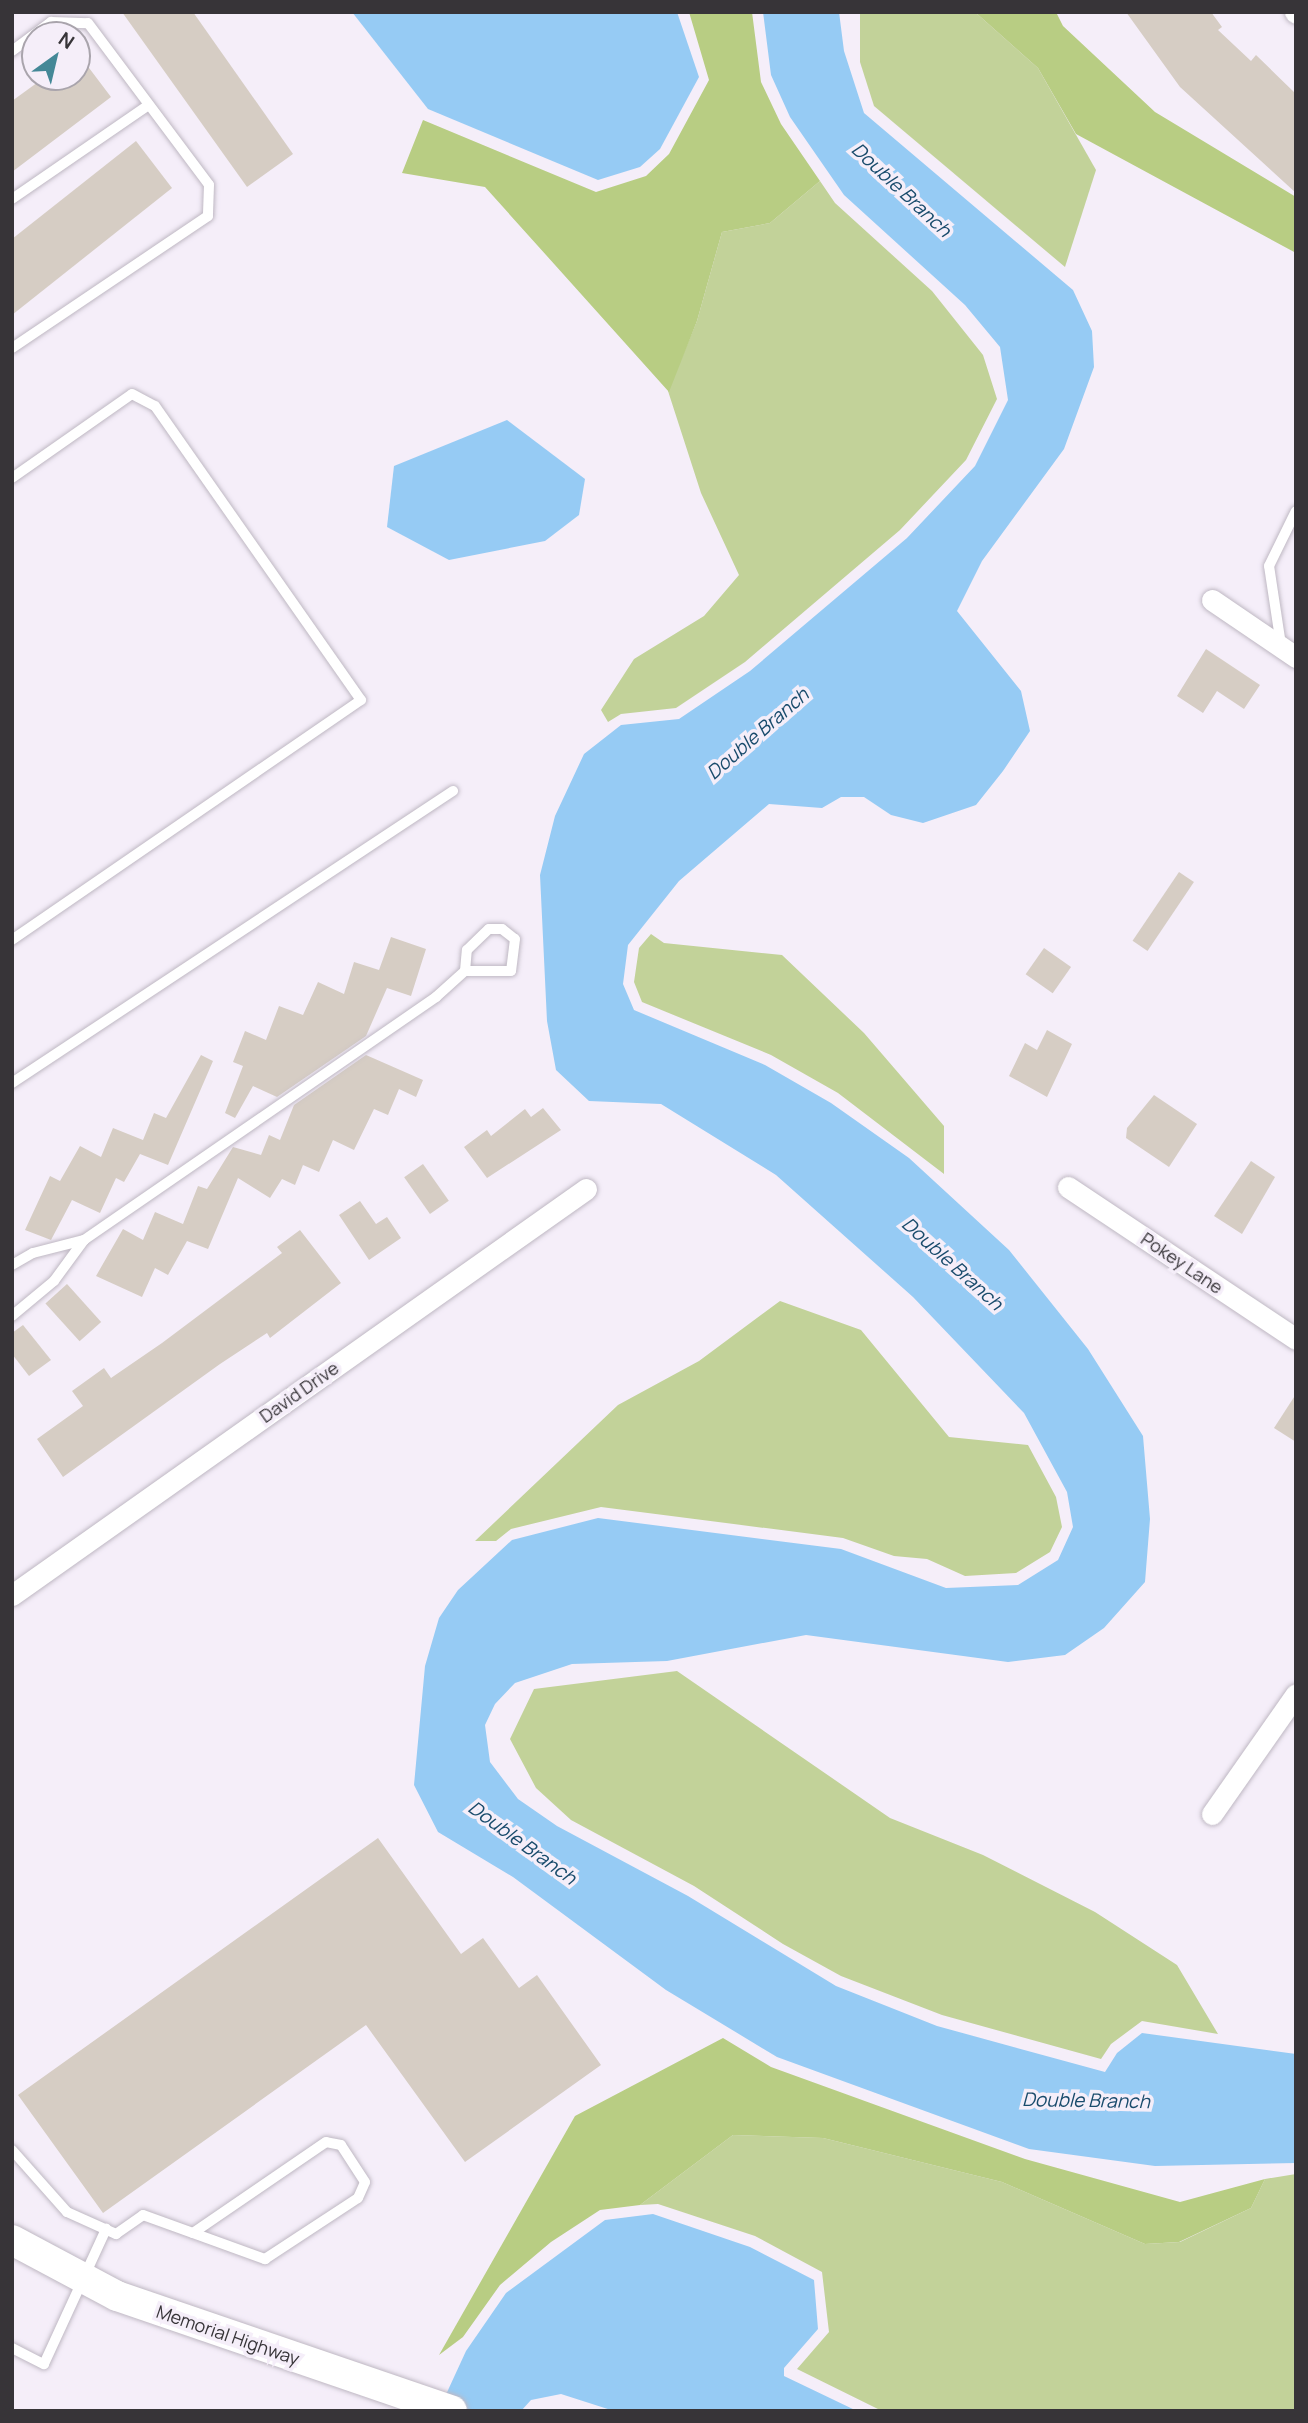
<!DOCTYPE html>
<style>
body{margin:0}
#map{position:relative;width:1308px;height:2423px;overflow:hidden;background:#f5eef9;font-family:Manrope,sans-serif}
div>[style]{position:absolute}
.green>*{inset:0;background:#c2d299}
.forest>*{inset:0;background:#b8cd83}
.water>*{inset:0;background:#96cbf4}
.building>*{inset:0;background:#d6cdc4;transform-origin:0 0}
.roads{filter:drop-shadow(0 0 2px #bfb8c3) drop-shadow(0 0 2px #bfb8c3)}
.lane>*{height:10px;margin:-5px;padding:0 5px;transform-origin:5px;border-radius:5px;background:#fff}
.street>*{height:21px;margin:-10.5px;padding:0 10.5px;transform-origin:10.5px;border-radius:10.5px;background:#fff}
.secondary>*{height:30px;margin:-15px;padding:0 15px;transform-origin:15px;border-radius:15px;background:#fff}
span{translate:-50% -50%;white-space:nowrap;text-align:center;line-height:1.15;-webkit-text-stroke:7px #f5eef9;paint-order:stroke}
.street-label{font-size:18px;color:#373438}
.water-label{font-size:19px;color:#194b6c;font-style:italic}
.frame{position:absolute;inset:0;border:14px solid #373438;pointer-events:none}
.north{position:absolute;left:21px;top:21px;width:70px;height:70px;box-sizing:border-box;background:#f5eef9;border:2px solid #a9a4ac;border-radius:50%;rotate:34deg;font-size:19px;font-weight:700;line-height:28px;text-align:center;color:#373438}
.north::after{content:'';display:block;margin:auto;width:24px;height:32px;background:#448897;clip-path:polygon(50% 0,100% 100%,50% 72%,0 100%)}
</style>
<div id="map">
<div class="green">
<i style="clip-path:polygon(860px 12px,975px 12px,1038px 68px,1096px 170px,1065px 267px,874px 106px,860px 62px)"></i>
<i style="clip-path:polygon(820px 181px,835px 203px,932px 291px,983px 355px,997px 399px,966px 460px,900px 530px,745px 662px,676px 708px,621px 714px,608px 722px,601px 710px,634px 659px,704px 616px,739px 575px,701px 493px,668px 391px,697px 321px,722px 232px,770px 223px)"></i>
<i style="clip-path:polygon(651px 934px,664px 943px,782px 955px,864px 1033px,944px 1126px,944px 1174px,838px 1093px,771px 1055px,642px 1002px,634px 982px,639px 948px)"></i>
<i style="clip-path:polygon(780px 1301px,861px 1330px,949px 1437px,1028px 1445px,1056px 1497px,1062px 1527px,1050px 1552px,1016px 1573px,965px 1576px,927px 1559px,894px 1556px,843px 1538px,601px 1507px,511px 1529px,496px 1541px,475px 1541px,618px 1405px,699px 1361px)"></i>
<i style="clip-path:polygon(677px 1671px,890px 1818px,983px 1855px,1095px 1912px,1177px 1965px,1218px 2034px,1142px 2021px,1111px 2044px,1101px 2059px,942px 2015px,841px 1976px,783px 1944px,694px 1886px,571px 1820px,536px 1788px,510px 1739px,534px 1689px)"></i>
<i style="clip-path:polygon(733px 2135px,823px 2138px,1002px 2182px,1145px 2244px,1180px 2242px,1251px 2208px,1265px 2179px,1296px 2174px,1296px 2411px,882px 2411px,797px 2369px,829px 2332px,822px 2272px,755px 2236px,658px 2204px,640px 2205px)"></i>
</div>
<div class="forest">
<i style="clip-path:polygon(689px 12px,752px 12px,761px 82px,781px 124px,820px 181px,770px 223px,722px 232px,697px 321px,669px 392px,485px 187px,402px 173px,423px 120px,596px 192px,646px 176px,669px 154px,709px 80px)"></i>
<i style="clip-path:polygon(975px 12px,1056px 12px,1063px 26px,1155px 112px,1296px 197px,1296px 253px,1076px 134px,1038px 68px)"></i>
<i style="clip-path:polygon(723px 2038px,771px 2067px,1025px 2159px,1180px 2202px,1265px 2179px,1251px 2208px,1179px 2242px,1145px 2244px,1002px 2182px,823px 2138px,733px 2135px,640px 2205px,600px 2210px,551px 2242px,500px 2285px,463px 2337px,439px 2355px,575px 2116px)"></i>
</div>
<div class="water">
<i style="clip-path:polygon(352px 12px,677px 12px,699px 77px,660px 149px,640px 167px,598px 180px,428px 109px)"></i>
<i style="clip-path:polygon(763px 12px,839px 12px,844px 51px,864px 113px,1073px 290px,1092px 331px,1094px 367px,1064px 449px,982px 561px,957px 611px,1021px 691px,1030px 731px,1003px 771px,976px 805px,923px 823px,891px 815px,864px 797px,841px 797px,822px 808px,769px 804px,679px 881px,628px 945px,623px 984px,634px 1010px,765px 1065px,831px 1103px,909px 1158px,1009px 1250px,1088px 1349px,1143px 1436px,1150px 1519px,1145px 1582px,1104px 1628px,1065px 1655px,1008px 1662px,806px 1635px,667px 1661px,572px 1664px,515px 1683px,495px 1704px,485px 1725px,490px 1762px,518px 1799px,557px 1826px,688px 1896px,836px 1986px,937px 2026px,1105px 2072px,1117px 2053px,1142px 2033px,1296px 2054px,1296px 2163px,1155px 2166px,1029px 2149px,777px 2057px,666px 1990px,513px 1877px,438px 1832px,414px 1785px,425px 1666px,439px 1618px,458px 1590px,512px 1540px,598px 1518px,841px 1549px,946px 1588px,1018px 1585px,1058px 1560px,1073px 1527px,1067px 1492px,1024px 1413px,913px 1297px,776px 1175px,661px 1104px,589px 1101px,556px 1070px,547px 1021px,540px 875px,555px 816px,584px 754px,621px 725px,679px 719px,750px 671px,907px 538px,975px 466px,1008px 400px,1000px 347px,965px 305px,844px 195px,790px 117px,771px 75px)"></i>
<i style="clip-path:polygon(507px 420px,585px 479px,579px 515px,545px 541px,449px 560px,387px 527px,394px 466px)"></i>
<i style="clip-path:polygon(653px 2214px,750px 2247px,814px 2280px,818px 2329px,784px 2368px,784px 2376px,857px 2411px,614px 2411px,561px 2394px,531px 2400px,521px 2411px,445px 2411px,443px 2401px,466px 2351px,506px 2293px,605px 2220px)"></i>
</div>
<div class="building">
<i style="clip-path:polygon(122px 12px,193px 12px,293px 154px,247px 187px)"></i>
<i style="clip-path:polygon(1126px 12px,1211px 12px,1222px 27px,1218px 30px,1251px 61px,1256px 55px,1296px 94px,1296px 193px,1180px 87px)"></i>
<i style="clip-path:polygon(77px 52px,111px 97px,12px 172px,12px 101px,45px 77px,77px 77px)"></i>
<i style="clip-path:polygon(136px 141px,172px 188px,12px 315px,12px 239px)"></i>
<i style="clip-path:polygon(1206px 649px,1260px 685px,1244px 709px,1217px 691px,1203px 713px,1177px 696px)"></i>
<i style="left:1179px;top:872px;width:18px;height:83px;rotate:34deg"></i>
<i style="clip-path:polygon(391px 937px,426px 949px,411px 996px,387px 988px,366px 1036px,277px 1097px,253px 1086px,235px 1118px,225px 1113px,243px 1066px,233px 1062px,245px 1031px,266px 1040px,279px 1006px,303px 1015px,318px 982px,344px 994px,354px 962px,379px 970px)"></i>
<i style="left:1044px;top:948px;width:33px;height:32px;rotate:35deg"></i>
<i style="clip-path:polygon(1047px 1030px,1072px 1044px,1047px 1097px,1009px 1076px,1025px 1043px,1037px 1050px)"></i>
<i style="clip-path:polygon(201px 1055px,213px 1061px,168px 1165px,140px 1154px,124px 1182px,116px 1178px,100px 1213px,72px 1200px,51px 1240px,25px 1230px,50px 1176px,60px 1181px,80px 1146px,101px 1157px,113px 1128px,143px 1140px,154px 1113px,166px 1118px)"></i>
<i style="clip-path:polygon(366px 1055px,423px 1080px,416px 1097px,399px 1089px,388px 1115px,374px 1109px,354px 1150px,333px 1140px,319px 1172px,303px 1165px,295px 1185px,282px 1179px,270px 1198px,238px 1178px,208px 1249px,187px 1241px,168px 1275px,155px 1268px,142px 1297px,96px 1276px,123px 1229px,143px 1240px,155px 1212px,183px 1224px,198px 1186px,207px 1189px,233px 1147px,261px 1155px,269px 1135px,280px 1140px,294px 1105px)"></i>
<i style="clip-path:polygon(1154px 1095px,1197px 1124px,1169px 1167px,1126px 1138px,1127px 1128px)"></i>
<i style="clip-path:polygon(543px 1108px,561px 1130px,487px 1178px,464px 1147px,487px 1130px,491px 1136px,525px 1109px,531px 1117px)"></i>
<i style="clip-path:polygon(1251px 1161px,1275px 1177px,1242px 1234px,1214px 1216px)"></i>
<i style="left:423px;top:1164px;width:45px;height:23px;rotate:55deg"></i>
<i style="clip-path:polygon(360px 1201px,376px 1224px,387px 1217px,401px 1238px,369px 1260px,339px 1215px)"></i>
<i style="clip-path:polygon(300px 1230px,341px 1283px,270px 1338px,267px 1333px,220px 1364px,63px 1477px,37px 1439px,83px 1406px,72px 1391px,104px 1368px,111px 1378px,162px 1343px,282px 1253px,277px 1247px)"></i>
<i style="left:67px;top:1284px;width:51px;height:29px;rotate:48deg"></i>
<i style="clip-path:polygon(23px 1325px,51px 1360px,29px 1376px,12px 1354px,12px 1333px)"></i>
<i style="clip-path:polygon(1296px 1394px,1296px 1442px,1274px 1428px)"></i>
<i style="clip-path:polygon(378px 1838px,461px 1954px,483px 1938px,519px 1988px,537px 1975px,601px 2065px,465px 2162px,366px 2025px,103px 2213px,18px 2095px)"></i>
</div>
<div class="roads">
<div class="lane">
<i style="left:12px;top:51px;width:49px;rotate:-36.6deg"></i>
<i style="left:51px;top:22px;width:37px;rotate:2deg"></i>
<i style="left:88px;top:23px;width:202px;rotate:53.2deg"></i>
<i style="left:209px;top:185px;width:31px;rotate:92deg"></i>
<i style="left:208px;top:216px;width:236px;rotate:146deg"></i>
<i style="left:12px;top:199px;width:166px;rotate:-34.5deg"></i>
<i style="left:12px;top:478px;width:146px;rotate:-35deg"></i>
<i style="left:132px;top:394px;width:26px;rotate:28deg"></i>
<i style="left:155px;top:406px;width:359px;rotate:55deg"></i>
<i style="left:361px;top:700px;width:424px;rotate:145.5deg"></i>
<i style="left:1281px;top:645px;width:80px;rotate:-98.6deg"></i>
<i style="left:1269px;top:566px;width:61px;rotate:-63.9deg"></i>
<i style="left:12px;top:1083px;width:529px;rotate:-33.51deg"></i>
<i style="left:84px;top:1240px;width:428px;rotate:-34.6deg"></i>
<i style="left:436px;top:997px;width:39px;rotate:-42deg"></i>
<i style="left:465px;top:971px;width:21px;rotate:-85deg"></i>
<i style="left:467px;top:950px;width:30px;rotate:-44deg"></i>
<i style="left:489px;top:929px;width:13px"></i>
<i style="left:502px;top:929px;width:16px;rotate:38deg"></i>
<i style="left:515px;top:939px;width:32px;rotate:97deg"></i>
<i style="left:511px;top:971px;width:46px;rotate:180deg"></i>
<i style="left:12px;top:1265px;width:24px;rotate:-30deg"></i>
<i style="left:33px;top:1253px;width:53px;rotate:-14.3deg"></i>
<i style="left:84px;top:1240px;width:51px;rotate:126.2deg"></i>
<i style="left:54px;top:1281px;width:55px;rotate:140.2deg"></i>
<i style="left:12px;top:2150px;width:83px;rotate:48.4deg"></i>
<i style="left:67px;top:2212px;width:54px;rotate:24.2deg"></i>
<i style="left:116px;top:2234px;width:33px;rotate:-35deg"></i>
<i style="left:143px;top:2215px;width:53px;rotate:19.8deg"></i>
<i style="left:193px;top:2233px;width:77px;rotate:19.9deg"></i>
<i style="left:265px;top:2259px;width:111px;rotate:-33.3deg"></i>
<i style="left:358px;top:2198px;width:17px;rotate:-66deg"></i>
<i style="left:365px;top:2182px;width:44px;rotate:-123deg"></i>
<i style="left:341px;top:2145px;width:15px;rotate:-169deg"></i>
<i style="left:326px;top:2142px;width:161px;rotate:145.6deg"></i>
<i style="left:12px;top:2348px;width:36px;rotate:27deg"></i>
<i style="left:44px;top:2364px;width:149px;rotate:-65.3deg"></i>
</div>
<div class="street">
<i style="left:1295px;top:12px;width:1px;rotate:45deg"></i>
<i style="left:1212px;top:600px;width:102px;rotate:34.2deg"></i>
<i style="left:1068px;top:1187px;width:274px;rotate:33.7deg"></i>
<i style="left:12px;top:1595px;width:703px;rotate:-35.27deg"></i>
<i style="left:1212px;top:1814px;width:146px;rotate:-55deg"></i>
</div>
<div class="secondary">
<i style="left:12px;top:2240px;width:119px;rotate:28.1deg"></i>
<i style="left:117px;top:2296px;width:354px;rotate:18.9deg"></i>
</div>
</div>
<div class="street-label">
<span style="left:1182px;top:1263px;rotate:34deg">Pokey Lane</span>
<span style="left:299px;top:1392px;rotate:-35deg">David Drive</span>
<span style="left:228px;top:2335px;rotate:19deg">Memorial Highway</span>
</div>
<div class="water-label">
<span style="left:901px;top:190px;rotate:43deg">Double Branch</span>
<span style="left:758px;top:734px;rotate:-41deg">Double Branch</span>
<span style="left:952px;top:1264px;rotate:42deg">Double Branch</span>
<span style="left:522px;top:1843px;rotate:36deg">Double Branch</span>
<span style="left:1086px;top:2101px;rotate:1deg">Double Branch</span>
</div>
<div class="frame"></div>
<div class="north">N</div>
</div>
